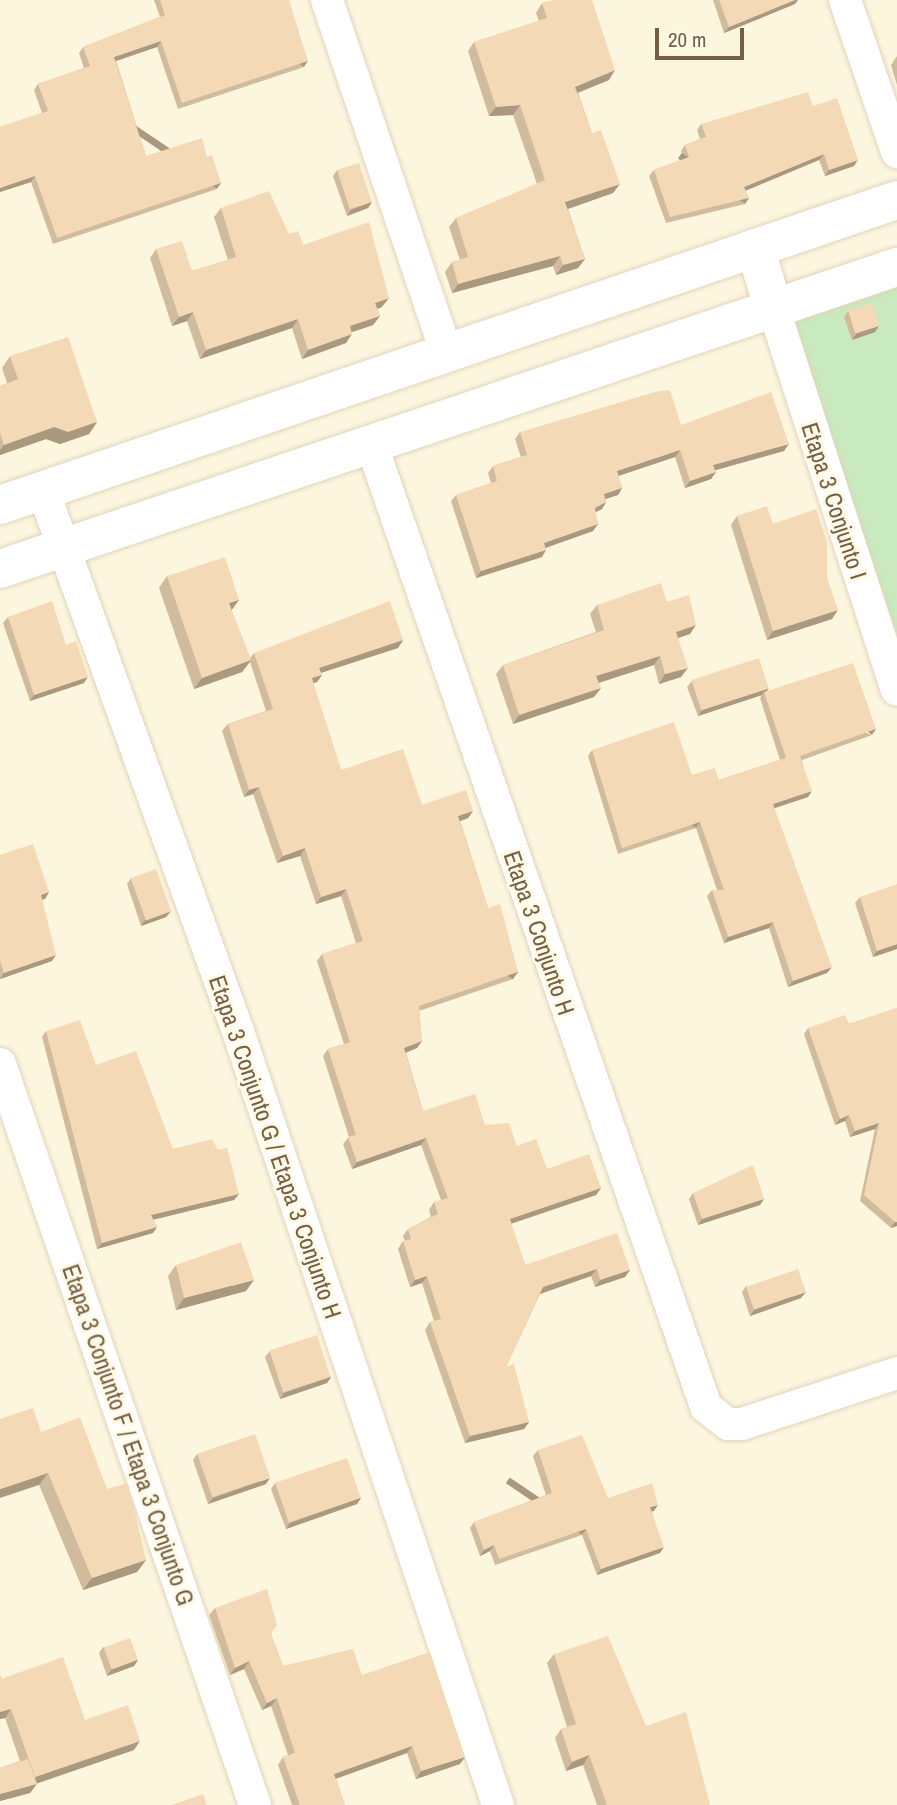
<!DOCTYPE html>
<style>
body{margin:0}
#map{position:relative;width:897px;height:1805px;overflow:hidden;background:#fdf6df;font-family:"Archivo Narrow",sans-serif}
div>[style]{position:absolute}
.green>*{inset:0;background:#c8eabe}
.roads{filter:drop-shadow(0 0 2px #e1d3bb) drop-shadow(0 0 2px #e1d3bb)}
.minor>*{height:32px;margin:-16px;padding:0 16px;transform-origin:16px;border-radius:16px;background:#fff}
.tertiary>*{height:38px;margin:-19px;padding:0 19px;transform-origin:19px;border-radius:19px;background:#fff}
.wall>*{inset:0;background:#d1bb9d}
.shaded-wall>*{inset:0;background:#aa987f;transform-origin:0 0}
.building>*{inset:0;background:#f3d9b6;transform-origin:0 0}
span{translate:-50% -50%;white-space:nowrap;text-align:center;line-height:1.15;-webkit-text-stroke:6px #fff9e6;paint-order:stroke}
.street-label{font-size:24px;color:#745e46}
.scale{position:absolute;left:655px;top:28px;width:89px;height:32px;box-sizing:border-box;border:4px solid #745e46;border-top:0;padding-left:9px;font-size:21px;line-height:24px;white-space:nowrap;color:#745e46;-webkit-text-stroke:5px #fff9e6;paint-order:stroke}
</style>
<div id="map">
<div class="green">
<i style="clip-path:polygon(897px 280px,897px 635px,790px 316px)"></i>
</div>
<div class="roads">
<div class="minor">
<i style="left:327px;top:0;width:374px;rotate:71.3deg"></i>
<i style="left:845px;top:0;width:161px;rotate:71.1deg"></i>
<i style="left:774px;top:310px;width:399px;rotate:72.1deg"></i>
<i style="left:372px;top:446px;width:1017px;rotate:70.83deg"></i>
<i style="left:706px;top:1407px;width:28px;rotate:38deg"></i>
<i style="left:728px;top:1424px;width:14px"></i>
<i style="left:742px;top:1424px;width:163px;rotate:-18.2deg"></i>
<i style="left:44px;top:493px;width:575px;rotate:70.18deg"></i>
<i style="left:239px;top:1034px;width:813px;rotate:71.43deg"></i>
<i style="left:0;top:1064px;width:784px;rotate:71.01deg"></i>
</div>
<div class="tertiary">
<i style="left:755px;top:248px;width:65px;rotate:73deg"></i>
<i style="left:0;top:505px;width:947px;rotate:-18.78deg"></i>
<i style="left:0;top:569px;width:946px;rotate:-18.61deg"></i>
</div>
</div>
<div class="wall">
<i style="clip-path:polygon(154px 0,289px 0,304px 67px,178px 109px,157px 47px,116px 61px,146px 156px,207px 157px,217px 189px,53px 244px,31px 182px,0 192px,0 127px,42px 113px,34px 90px,38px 84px,84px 68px,79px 53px,83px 47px,160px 17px)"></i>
<i style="clip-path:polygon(713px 0,798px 0,795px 4px,724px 33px)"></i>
<i style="clip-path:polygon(542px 3px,609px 80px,578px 93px,613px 193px,568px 209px,585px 259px,578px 268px,556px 275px,553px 266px,452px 293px,445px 272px,452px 262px,460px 260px,449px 227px,456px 218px,537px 184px,513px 115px,489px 116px,468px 51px,474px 42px,539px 21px,536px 13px)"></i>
<i style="clip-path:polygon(897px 56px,897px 85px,891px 65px)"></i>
<i style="clip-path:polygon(813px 106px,854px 166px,825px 176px,819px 160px,745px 191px,749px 198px,745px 204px,666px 223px,649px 176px,654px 170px,684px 159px,681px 151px,685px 145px,700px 139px,697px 130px,701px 124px)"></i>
<i style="clip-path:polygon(337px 170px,372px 202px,368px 208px,347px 216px,333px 176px)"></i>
<i style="clip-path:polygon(221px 208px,289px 234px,303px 245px,382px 307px,377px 309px,380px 316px,373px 325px,352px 332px,346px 343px,302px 359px,292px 328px,200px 359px,187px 321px,172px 326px,150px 258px,156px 249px,192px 271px,228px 260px,214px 217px)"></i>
<i style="clip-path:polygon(848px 311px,879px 326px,875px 332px,852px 340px,844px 317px)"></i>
<i style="clip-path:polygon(10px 356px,97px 422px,89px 434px,60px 444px,46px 439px,0 455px,0 386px,7px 383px,2px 368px)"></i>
<i style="clip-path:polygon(681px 425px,784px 451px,715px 470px,716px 472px,711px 479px,685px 488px,675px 457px,618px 476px,622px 488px,618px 495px,605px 499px,606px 502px,602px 509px,595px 512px,598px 524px,593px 531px,546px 548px,542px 557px,476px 578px,451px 501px,456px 495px,491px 483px,488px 473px,493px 466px,521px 457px,515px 439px,520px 432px)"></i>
<i style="clip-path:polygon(737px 516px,773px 524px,827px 578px,832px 619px,767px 640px,731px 525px)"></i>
<i style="clip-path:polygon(167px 576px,239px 600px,231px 610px,250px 658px,254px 653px,403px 640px,398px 648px,321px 673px,322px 675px,317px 682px,313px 683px,341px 770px,422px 805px,473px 811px,468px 818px,460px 821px,488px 908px,518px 972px,513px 979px,419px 1011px,422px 1041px,417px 1048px,406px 1053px,423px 1111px,485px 1125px,517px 1146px,547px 1169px,601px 1188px,596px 1195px,511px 1224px,525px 1265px,630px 1270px,625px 1277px,595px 1287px,591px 1276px,540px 1294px,506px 1367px,529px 1422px,524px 1429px,465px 1443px,425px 1330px,430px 1322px,434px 1321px,422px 1283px,410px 1287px,398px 1249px,403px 1241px,405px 1241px,403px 1236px,408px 1229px,431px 1217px,429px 1210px,434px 1202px,441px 1200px,421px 1145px,352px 1169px,343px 1144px,349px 1137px,323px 1056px,328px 1049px,344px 1044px,317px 961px,322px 954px,356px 943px,341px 896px,316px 904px,300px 856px,277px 863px,253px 794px,244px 797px,222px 731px,228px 724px,266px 711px,250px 662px,242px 672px,194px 689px,159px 588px)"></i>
<i style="clip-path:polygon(667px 602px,690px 634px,678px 638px,681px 677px,659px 684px,654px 665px,598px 683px,601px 688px,594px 697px,513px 724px,496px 674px,503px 665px,596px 632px,590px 614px,597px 605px)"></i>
<i style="clip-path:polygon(8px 617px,66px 645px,84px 683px,30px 701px,3px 623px)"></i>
<i style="clip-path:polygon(692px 681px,767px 691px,872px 735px,802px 760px,808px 797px,774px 808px,827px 973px,788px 987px,769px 928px,724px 943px,707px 896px,712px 890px,717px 890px,696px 828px,618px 854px,588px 756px,592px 750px,692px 775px,719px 780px,780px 760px,760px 698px,762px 695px,698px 716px,687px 687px)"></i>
<i style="clip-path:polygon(0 855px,49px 892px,45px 899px,42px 899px,52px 961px,0 979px)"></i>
<i style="clip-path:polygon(131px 878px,171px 911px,166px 917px,141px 926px,127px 884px)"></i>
<i style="clip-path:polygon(860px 897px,897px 949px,873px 957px,855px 903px)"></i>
<i style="clip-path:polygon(897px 1008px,897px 1226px,891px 1228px,860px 1201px,875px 1129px,850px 1137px,845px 1121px,835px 1125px,804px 1034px,808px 1028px,849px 1024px)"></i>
<i style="clip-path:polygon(46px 1031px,96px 1065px,173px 1149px,239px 1194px,234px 1200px,153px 1220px,157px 1227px,153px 1233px,97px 1249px,42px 1037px)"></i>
<i style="clip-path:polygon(693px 1193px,764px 1199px,760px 1205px,698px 1225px,689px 1199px)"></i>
<i style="clip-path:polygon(176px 1265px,246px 1291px,176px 1310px,168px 1276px)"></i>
<i style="clip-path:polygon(746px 1286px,801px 1298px,750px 1316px,742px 1292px)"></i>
<i style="clip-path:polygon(270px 1351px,331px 1377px,327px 1383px,280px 1399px,265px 1357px)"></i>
<i style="clip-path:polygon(41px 1432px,146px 1560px,137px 1572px,83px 1590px,39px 1485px)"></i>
<i style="clip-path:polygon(538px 1450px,608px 1498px,654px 1511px,652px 1511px,660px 1553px,597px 1575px,582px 1535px,495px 1565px,490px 1551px,480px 1556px,470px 1528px,474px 1522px,546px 1495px,533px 1456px)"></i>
<i style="clip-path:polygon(197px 1454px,266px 1484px,208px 1504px,193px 1460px)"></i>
<i style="clip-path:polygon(275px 1483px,361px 1498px,357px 1504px,286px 1529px,271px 1489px)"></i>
<i style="clip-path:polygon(215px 1608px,271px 1634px,283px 1666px,362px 1675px,460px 1764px,416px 1779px,407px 1753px,336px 1779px,345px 1805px,292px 1805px,278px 1765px,283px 1757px,288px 1755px,271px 1706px,262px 1710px,244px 1669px,230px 1675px,209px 1615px)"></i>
<i style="clip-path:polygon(103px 1647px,138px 1660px,134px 1666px,107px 1676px,99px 1653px)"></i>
<i style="clip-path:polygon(554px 1654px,646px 1726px,710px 1805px,597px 1805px,583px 1765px,566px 1771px,555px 1738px,561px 1729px,567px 1727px,547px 1663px)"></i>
<i style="clip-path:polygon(0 1675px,1px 1679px,85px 1720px,134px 1750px,36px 1784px,30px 1793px,0 1801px,0 1768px,20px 1761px,5px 1718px,0 1719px)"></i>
</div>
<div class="shaded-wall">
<i style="clip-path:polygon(795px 0,798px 0,795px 4px,724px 33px,729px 27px)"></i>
<i style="clip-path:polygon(161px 41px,157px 47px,110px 63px,114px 57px)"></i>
<i style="left:308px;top:61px;width:7px;height:133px;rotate:124deg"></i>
<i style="clip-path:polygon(615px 70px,609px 80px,569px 96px,575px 87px)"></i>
<i style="clip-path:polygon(520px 105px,513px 115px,489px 116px,496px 107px)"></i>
<i style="clip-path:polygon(824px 154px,819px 160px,740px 193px,744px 187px)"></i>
<i style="clip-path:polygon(858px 160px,854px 166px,825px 176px,829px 170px)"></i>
<i style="clip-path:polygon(35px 176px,31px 182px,0 192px,0 188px)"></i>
<i style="left:221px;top:183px;width:7px;height:173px;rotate:124deg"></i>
<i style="clip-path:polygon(620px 184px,613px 193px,559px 212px,565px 202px)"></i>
<i style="left:749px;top:198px;width:7px;height:81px;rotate:124deg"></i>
<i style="clip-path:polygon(372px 202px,368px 208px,347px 216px,351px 210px)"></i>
<i style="clip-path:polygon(560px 256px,553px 266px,452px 293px,458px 284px)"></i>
<i style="clip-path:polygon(585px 259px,578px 268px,556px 275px,563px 265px)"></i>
<i style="clip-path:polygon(389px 298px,382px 307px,369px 312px,375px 303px)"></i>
<i style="clip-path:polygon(193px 312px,187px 321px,172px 326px,179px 317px)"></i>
<i style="clip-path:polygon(380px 316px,373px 325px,343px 335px,350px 326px)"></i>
<i style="clip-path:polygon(298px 319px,292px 328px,200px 359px,206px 350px)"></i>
<i style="clip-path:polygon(879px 326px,875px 332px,852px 340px,856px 334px)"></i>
<i style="clip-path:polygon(352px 334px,346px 343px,302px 359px,308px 350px)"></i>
<i style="clip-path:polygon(97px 422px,89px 434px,60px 444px,46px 439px,0 455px,0 450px,4px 445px,54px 427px)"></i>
<i style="clip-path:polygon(789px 444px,784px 451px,709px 472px,713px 465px)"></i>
<i style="clip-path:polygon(680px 450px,675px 457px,612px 478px,617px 471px)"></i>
<i style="clip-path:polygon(716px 472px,711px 479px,685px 488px,690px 481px)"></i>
<i style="clip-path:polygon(622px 488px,618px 495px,599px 501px,604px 494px)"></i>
<i style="clip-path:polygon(606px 502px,602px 509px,590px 515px,595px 508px)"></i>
<i style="clip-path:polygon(598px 524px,593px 531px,539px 550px,544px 543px)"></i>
<i style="clip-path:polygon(546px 550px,542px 557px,476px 578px,481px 571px)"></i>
<i style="clip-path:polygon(239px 600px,231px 611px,229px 603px)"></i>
<i style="clip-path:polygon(838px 610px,832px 619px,767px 640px,773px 631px)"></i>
<i style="clip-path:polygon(696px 625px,690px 634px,669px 641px,676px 632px)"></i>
<i style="clip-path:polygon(403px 640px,398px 648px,314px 675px,319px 668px)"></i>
<i style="clip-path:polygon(660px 656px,654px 665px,589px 686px,596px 676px)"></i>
<i style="clip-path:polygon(251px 660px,242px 672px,194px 689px,202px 678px)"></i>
<i style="clip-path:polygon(688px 668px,681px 677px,659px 684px,665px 674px)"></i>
<i style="clip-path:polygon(322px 675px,317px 682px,307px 685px,312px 678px)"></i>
<i style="clip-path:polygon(88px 677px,84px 683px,30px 701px,34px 695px)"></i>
<i style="clip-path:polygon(601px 688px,594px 697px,513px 724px,519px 715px)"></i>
<i style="clip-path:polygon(769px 688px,765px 694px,764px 692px,762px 695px,698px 716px,702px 710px)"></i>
<i style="left:876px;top:729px;width:7px;height:81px;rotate:124deg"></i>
<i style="clip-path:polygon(259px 787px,253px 794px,244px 797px,249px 790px)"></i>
<i style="clip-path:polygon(812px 791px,808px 797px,769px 810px,773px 804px)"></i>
<i style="clip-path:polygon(473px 811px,468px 818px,453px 824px,458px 816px)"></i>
<i style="left:700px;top:822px;width:7px;height:82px;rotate:124deg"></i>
<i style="clip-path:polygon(305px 848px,300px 856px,277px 863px,283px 856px)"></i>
<i style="clip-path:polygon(346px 889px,341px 896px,316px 904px,321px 897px)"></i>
<i style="clip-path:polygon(49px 892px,45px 899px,37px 901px,41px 895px)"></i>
<i style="clip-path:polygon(171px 911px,166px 917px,141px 926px,145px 920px)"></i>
<i style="clip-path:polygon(773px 922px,769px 928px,724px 943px,728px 937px)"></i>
<i style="clip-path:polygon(897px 944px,897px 949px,873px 957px,877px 951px)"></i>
<i style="clip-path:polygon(56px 955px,52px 961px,0 979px,4px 973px)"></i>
<i style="clip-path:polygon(832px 967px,827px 973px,788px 987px,793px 981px)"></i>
<i style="left:518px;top:972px;width:9px;height:105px;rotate:126deg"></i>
<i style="clip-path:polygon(422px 1041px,417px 1048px,399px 1055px,404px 1048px)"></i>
<i style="clip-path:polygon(849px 1115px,845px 1121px,835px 1125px,840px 1119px)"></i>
<i style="clip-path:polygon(879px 1123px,875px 1129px,850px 1137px,855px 1131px)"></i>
<i style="clip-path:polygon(426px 1138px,421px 1145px,352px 1169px,357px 1162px)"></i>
<i style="clip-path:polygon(601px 1188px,596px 1195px,504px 1226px,510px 1219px)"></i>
<i style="clip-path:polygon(239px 1194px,234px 1200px,147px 1221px,151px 1215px)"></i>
<i style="clip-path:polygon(764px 1199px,760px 1205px,698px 1225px,702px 1219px)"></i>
<i style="clip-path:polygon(895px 1222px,897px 1222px,897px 1226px,891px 1228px)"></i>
<i style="clip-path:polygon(157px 1227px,153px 1233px,97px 1249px,102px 1243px)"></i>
<i style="clip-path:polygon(597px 1269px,591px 1276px,537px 1295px,543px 1287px)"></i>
<i style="clip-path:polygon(630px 1270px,625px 1277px,595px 1287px,600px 1280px)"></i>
<i style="clip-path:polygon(427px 1276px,422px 1283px,410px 1287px,415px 1280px)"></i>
<i style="clip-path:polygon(254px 1280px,246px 1291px,176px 1310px,184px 1298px)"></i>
<i style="clip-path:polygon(806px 1292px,801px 1298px,750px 1316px,754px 1310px)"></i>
<i style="clip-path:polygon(331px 1377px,327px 1383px,280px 1399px,284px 1393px)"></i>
<i style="clip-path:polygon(529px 1422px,524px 1429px,465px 1443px,470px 1436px)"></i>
<i style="clip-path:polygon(48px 1473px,39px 1485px,0 1498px,0 1489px)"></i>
<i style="clip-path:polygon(270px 1478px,266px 1484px,208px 1504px,213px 1498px)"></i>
<i style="clip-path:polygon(361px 1498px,357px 1504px,286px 1529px,290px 1523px)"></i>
<i style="clip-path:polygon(658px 1505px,654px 1511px,646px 1513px,650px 1507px)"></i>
<i style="left:586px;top:1529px;width:7px;height:92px;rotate:124deg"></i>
<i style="clip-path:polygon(494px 1545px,490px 1551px,480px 1556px,484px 1550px)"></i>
<i style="clip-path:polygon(664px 1547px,660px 1553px,597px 1575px,601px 1569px)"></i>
<i style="clip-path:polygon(146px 1560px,137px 1572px,83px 1590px,92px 1578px)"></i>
<i style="clip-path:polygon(138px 1660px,134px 1666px,107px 1676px,111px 1670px)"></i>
<i style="clip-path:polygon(249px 1661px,244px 1669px,230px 1675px,235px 1668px)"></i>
<i style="clip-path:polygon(277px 1698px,271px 1706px,262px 1710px,267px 1703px)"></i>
<i style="clip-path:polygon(11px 1709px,5px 1718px,0 1719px,0 1712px)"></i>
<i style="clip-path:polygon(140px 1741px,134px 1750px,29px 1786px,35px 1777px)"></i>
<i style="clip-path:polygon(412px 1746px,407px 1753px,329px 1781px,334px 1774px)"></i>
<i style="clip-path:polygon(589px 1755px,583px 1765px,566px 1771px,572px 1762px)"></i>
<i style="clip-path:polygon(465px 1757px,460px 1764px,416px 1779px,421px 1771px)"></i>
<i style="clip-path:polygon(37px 1784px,30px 1793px,0 1801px,0 1794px)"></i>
</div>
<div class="building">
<i style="clip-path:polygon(160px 0,289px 0,308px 61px,182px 103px,161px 41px,114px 57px,146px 156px,202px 138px,207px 157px,212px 155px,221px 183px,57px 238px,35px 176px,0 188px,0 127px,48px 111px,38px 84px,90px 66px,83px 47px,165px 15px)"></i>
<i style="clip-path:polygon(553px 0,592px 0,615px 70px,575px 87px,592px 133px,601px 130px,620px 184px,565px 202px,585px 259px,563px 265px,560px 256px,458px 284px,452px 262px,468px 257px,456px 218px,545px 180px,520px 105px,496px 107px,474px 42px,547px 18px,542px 3px)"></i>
<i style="clip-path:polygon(719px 0,795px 0,729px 27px)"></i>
<i style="clip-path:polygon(808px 92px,813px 106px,837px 98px,858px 160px,829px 170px,824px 154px,744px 187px,749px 198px,670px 217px,654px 170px,689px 157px,685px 145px,706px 137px,701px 124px)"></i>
<i style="left:359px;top:163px;width:41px;height:23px;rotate:72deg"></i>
<i style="clip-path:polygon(269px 191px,289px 234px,298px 231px,303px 245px,369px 222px,389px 298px,375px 303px,380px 316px,350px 326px,352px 334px,308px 350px,298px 319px,206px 350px,193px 312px,179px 317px,156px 249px,182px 241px,192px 271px,236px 257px,221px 208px)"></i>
<i style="left:872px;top:303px;width:24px;height:25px;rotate:73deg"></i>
<i style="clip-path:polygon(68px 337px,97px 422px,68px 432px,54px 427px,4px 445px,0 433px,0 386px,18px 379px,10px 356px)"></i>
<i style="clip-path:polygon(670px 390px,681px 425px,771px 392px,789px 444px,713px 465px,716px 472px,690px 481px,680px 450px,617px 471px,622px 488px,604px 494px,606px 502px,595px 508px,598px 524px,544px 543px,546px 550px,481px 571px,456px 495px,497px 481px,493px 466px,527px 455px,520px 432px,655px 392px)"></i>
<i style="clip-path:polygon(767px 506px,773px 524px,816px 509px,827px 542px,827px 578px,838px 610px,773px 631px,737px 516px)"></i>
<i style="clip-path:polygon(225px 557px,239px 600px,229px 603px,251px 660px,202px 678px,167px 576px)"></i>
<i style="clip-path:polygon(661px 583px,667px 602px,689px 595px,696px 625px,676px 632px,688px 668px,665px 674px,660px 656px,596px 676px,601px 688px,519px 715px,503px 665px,604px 630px,597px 605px)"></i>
<i style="clip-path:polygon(52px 601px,66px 645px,76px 641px,88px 677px,34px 695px,8px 617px)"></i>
<i style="clip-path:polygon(390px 601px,403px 640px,319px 668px,322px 675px,312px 678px,341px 770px,403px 749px,422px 805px,466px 790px,473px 811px,458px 816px,488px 908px,500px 904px,518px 972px,419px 1006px,422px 1041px,404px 1048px,423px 1111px,475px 1094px,485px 1125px,509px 1123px,517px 1146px,536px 1139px,547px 1169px,589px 1154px,601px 1188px,510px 1219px,525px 1265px,617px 1233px,630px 1270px,600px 1280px,597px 1269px,543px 1287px,506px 1367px,514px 1364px,529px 1422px,470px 1436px,430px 1322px,441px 1319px,427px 1276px,415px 1280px,403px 1241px,411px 1239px,408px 1229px,438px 1214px,434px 1202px,448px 1198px,426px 1138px,357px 1162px,348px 1137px,356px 1135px,328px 1049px,350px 1042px,322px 954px,363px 941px,346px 889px,321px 897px,305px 848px,283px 856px,259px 787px,249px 790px,228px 724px,273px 709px,254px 653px)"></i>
<i style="left:759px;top:658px;width:32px;height:71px;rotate:72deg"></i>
<i style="clip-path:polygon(853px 663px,876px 729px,800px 756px,812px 791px,773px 804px,832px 967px,793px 981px,773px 922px,728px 937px,712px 890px,724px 890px,700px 822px,622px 848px,592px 750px,674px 722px,692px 775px,715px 768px,719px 780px,786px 758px,764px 692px)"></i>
<i style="clip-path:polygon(33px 844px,49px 892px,41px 895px,56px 955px,4px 973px,0 961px,0 855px)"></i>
<i style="left:156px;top:869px;width:45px;height:27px;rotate:70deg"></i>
<i style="clip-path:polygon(897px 884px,897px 944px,877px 951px,860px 897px)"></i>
<i style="clip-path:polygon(897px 1008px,897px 1222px,895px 1222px,864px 1195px,879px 1123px,855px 1131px,849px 1115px,840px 1119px,808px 1028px,845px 1015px,849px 1024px)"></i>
<i style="clip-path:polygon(80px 1020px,96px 1065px,136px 1051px,173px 1149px,212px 1139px,218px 1150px,227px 1148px,239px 1194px,151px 1215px,157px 1227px,102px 1243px,46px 1031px)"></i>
<i style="clip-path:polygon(753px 1165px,764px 1199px,702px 1219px,693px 1193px)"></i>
<i style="clip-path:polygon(241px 1242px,254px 1280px,184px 1298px,176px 1265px)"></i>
<i style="left:798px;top:1269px;width:24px;height:55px;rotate:71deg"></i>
<i style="left:317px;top:1335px;width:44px;height:50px;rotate:72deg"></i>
<i style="clip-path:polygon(33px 1408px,41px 1432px,80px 1417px,107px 1489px,128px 1483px,146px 1560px,92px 1578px,48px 1473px,0 1489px,0 1419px)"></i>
<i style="left:255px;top:1434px;width:46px;height:61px;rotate:71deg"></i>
<i style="clip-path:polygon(582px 1435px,608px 1498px,652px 1483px,658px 1505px,650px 1507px,664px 1547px,601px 1569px,586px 1529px,499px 1559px,494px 1545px,484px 1550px,474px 1522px,552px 1493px,538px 1450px)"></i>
<i style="left:347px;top:1458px;width:42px;height:76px;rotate:71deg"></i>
<i style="clip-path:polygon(267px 1589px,277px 1625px,271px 1634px,283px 1666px,353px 1649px,362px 1675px,430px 1652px,465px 1757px,421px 1771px,412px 1746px,334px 1774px,345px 1805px,300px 1805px,283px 1757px,295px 1753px,277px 1698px,267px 1703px,249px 1661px,235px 1668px,215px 1608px)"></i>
<i style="clip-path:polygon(608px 1636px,646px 1726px,686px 1712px,710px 1805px,607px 1805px,589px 1755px,572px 1762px,561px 1729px,576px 1724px,554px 1654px)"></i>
<i style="left:130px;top:1638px;width:23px;height:28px;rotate:70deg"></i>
<i style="clip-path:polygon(63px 1657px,85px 1720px,128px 1705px,140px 1741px,35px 1777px,11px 1709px,0 1712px,0 1675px,1px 1679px)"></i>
<i style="clip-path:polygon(28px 1759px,37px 1784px,0 1794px,0 1768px)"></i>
<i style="clip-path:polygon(203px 1794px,207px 1805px,172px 1805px)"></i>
</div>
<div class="street-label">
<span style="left:834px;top:501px;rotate:72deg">Etapa 3 Conjunto I</span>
<span style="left:539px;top:933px;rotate:71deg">Etapa 3 Conjunto H</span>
<span style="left:275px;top:1147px;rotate:71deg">Etapa 3 Conjunto G / Etapa 3 Conjunto H</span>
<span style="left:128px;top:1435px;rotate:71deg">Etapa 3 Conjunto F / Etapa 3 Conjunto G</span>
</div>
<div class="scale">20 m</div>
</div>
